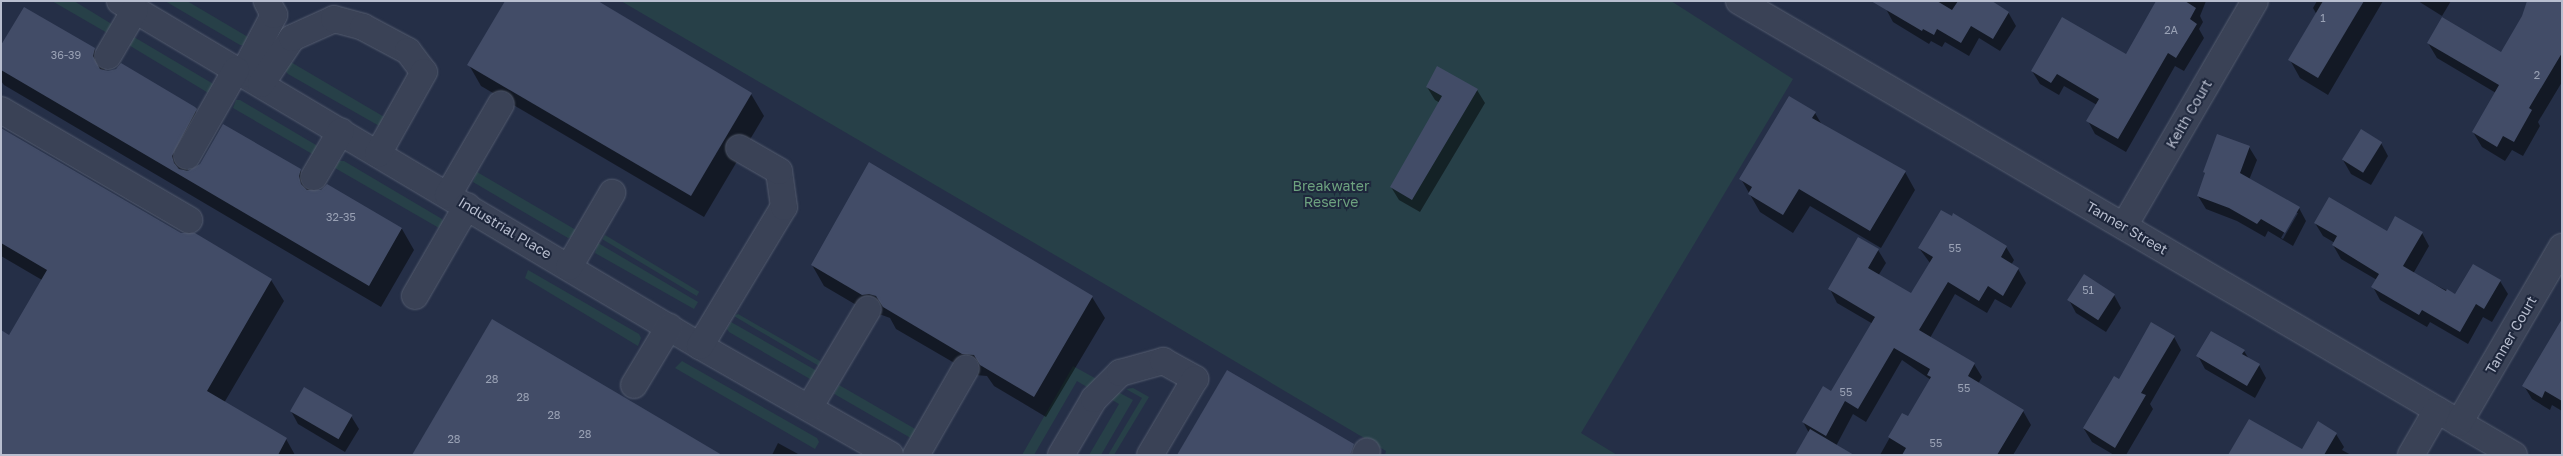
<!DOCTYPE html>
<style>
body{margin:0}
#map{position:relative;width:2563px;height:456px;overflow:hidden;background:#252f47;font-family:"Golos Text",sans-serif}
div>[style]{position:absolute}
.green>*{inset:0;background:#274048;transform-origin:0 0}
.shadow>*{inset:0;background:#0007}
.building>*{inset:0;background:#424c67;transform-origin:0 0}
.roads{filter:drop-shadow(0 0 1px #555d70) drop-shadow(0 0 1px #555d70)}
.minor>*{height:26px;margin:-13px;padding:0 13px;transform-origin:13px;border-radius:13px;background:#3a4256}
span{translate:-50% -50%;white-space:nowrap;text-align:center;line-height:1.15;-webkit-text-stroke:4px #1e273c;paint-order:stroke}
.number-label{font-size:11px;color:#9aa2b5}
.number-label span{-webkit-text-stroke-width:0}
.street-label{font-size:14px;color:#b8becf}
.park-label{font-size:14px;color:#6da27f}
.frame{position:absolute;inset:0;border:2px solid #b8becf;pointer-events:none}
</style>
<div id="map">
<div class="green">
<i style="clip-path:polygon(52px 1px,74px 1px,110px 23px,114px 27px,109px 34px)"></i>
<i style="clip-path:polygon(165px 1px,187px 1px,248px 37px,243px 45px,240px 45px)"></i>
<i style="clip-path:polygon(621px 1px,1671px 1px,1793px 79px,1581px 433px,1617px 455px,1385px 455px,1386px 451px,1113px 289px)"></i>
<i style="clip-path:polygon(134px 37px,210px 82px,213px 84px,210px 94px,127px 44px)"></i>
<i style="clip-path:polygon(289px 61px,386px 118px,381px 127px,288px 74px,285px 70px)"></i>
<i style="clip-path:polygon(236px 100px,240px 100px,316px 145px,318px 148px,314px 155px,233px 108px)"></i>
<i style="clip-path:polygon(339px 161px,344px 161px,442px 219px,443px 221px,439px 228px,335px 168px)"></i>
<i style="clip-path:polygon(477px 172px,576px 230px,571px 237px,568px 238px,473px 182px)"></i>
<i style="left:605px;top:235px;width:110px;height:5px;rotate:31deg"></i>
<i style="clip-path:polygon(598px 243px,698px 302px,694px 309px,595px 253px)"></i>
<i style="clip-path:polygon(528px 270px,639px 334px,641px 338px,638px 346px,525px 278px)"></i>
<i style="clip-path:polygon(738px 314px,820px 361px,819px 366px,734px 316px)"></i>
<i style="clip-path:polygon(731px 322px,817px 371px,813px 378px,810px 379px,729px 332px,727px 329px)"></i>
<i style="clip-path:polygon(682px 361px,817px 438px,819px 442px,815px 449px,675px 368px)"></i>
<i style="clip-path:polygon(1073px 366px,1102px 382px,1092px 390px,1077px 381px,1034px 455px,1022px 455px)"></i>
<i style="left:839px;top:385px;width:92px;height:10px;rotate:30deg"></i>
<i style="clip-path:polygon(1133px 388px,1149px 397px,1114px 455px,1108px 455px,1142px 398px,1126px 389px)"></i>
<i style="clip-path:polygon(1118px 392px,1133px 400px,1101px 455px,1089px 455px,1119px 404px,1109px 398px)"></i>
</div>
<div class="shadow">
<i style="clip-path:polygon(1890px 1px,1990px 1px,2008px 12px,2016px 26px,2000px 51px,1979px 38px,1969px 56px,1945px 42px,1942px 47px,1931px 41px,1929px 44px,1893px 22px,1886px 9px)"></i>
<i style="clip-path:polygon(2158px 1px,2206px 1px,2200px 16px,2203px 22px,2199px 29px,2204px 38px,2184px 71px,2175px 66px,2126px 152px,2095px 134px,2088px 121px,2097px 105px,2064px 86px,2059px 95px,2040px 84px,2032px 71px,2126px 55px)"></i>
<i style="clip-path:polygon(2317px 1px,2383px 1px,2328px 95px,2300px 78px,2290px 60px,2317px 15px,2313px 8px)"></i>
<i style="clip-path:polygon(2418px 1px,2451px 1px,2442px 16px)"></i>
<i style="clip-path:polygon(2562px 1px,2562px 82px,2538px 122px,2540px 126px,2523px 156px,2512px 150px,2505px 161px,2482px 147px,2473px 132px,2496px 93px,2437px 58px,2428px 43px,2501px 54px)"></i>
<i style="clip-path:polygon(1px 48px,94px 49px,106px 72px,194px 108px,208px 131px,186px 173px,300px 170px,312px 191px,402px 229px,414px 250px,381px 307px,4px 85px,1px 81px)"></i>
<i style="clip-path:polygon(469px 65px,751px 94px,764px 116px,704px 217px,481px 86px)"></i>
<i style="clip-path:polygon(1427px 87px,1477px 90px,1485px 103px,1420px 212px,1399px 200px,1391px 187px,1440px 103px,1435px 100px)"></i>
<i style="clip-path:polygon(1815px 113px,1822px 125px,1905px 172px,1915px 190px,1881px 248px,1810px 206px,1793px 233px,1760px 212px,1741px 179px)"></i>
<i style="clip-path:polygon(1px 129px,181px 234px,271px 280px,284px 301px,224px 403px,286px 439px,295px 455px,1px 455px,10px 337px,42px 280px,1px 256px)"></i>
<i style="clip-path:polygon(2381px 143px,2388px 156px,2371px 185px,2351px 174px,2343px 160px)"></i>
<i style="clip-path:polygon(evenodd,2249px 147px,2257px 160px,2249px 180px,2299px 208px,2306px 221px,2293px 246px,2268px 231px,2265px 237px,2237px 221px,2206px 209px,2198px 196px,2206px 175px,2204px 172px,2249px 147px,2295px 213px,2298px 213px,2283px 239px,2281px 238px,2295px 213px)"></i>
<i style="clip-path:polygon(1954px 215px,2006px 247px,2014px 260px,2011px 265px,2018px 269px,2026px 283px,2011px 308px,1995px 299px,1987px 313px,1955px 294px,1930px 338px,1974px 364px,1982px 377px,1978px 384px,2023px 411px,2031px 425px,2013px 455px,1880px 455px,1903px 414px,1908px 418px,1931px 380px,1902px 360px,1866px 422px,1853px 414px,1836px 446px,1809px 433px,1803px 422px,1832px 393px,1873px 324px,1837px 303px,1830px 289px,1878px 250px,1886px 263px,1878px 276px,1912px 295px,1930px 263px,1919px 248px)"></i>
<i style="clip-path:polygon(2315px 223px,2387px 233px,2422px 233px,2429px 246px,2413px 274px,2456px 295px,2473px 266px,2500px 281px,2508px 294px,2492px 322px,2483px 317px,2468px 344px,2430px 322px,2427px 327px,2380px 300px,2373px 287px,2377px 280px,2341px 259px,2333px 245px,2335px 243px,2323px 236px)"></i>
<i style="clip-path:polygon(812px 265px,1092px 297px,1105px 318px,1046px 417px,994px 386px,987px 376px,975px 375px,896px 329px,890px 318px,882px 315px,875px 316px,824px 286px)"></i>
<i style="clip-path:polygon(2114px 295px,2121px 308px,2106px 332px,2076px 313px,2069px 300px)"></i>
<i style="clip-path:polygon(2174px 337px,2181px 350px,2150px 404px,2153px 409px,2126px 455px,2114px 455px,2092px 442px,2084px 429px)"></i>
<i style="clip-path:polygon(2562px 341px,2562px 411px,2552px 405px,2550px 410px,2532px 399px,2524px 386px)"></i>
<i style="clip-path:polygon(2244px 351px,2249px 359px,2259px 365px,2266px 378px,2255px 398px,2205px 369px,2198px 356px)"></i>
<i style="clip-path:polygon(291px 411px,351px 416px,359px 429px,345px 452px,298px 424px)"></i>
<i style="clip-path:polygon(2336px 434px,2344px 447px,2342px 450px,2351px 455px,2230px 455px,2302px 450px)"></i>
<i style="clip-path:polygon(778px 443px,798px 454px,798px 455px,772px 455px)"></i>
</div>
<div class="building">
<i style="clip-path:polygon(505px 1px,598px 1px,752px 93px,691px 196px,467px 65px)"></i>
<i style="clip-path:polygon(1871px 1px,1937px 1px,1952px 10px,1958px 1px,1992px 1px,2009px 12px,1993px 39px,1971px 26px,1961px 43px,1937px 29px,1934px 35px,1923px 29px,1922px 31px)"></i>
<i style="clip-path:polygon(2156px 1px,2185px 1px,2196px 8px,2190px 19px,2197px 24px,2176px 58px,2168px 53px,2118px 139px,2086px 121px,2099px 99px,2057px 74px,2051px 83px,2031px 71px,2062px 17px,2126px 54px)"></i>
<i style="clip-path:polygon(2323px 1px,2364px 1px,2318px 78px,2288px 60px)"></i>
<i style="clip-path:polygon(2527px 1px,2562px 1px,2562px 53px,2529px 108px,2532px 110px,2514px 142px,2503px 136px,2497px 147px,2472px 132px,2499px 85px,2427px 43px,2442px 17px,2501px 52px,2522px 16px)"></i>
<i style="clip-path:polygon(24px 7px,95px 48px,93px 56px,100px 69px,108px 71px,116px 69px,121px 63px,195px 107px,197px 109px,172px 156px,174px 163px,179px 169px,188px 171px,200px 164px,223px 124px,301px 169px,299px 176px,301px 184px,307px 190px,321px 190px,327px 184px,402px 228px,369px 286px,1px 70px,1px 45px)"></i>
<i style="clip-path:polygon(1437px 66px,1478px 89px,1412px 200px,1390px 187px,1442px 96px,1426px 87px)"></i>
<i style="clip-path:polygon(1789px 96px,1816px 112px,1812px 118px,1906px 171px,1870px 231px,1799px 189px,1783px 215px,1748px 194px,1752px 187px,1739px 179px)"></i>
<i style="clip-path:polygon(1px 128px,181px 233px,195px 233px,272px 279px,207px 391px,287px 438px,278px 455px,1px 455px,1px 330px,9px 335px,47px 270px,1px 243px)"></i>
<i style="left:2361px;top:129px;width:25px;height:36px;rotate:32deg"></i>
<i style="clip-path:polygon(2217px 134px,2250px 146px,2240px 173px,2300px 207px,2285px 233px,2261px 219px,2257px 224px,2229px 208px,2197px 196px,2205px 173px,2203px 172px)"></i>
<i style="clip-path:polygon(869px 162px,1093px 296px,1034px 397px,980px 365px,974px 355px,962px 354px,883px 307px,876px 296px,869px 294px,862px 295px,811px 265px)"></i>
<i style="clip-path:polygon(2329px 197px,2387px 231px,2395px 216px,2423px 232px,2403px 266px,2446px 291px,2447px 289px,2455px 294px,2473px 264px,2501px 280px,2484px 309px,2476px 304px,2460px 332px,2422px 310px,2419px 315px,2371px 287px,2379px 274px,2332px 245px,2337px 236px,2314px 223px)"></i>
<i style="clip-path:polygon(1941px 210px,1952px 216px,1953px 213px,2007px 246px,2001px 257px,2019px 268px,2003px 296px,1988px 286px,1979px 301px,1948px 282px,1919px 330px,1975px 363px,1968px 376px,2024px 410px,1997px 455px,1902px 455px,1906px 448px,1888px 437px,1902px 413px,1908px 416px,1931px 377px,1927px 375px,1930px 369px,1894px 348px,1858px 409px,1845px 401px,1826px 436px,1802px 422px,1823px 386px,1831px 391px,1875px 317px,1828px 289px,1858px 237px,1879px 249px,1868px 268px,1911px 293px,1933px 257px,1918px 248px)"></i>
<i style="left:2084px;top:274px;width:37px;height:31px;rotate:33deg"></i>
<i style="clip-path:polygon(492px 319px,722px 455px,412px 455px)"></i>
<i style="clip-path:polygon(2562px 319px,2562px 401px,2545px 391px,2542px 398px,2522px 386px)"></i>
<i style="clip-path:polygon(2151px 322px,2175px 336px,2141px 393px,2146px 395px,2115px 448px,2083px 428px,2114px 376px,2119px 379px)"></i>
<i style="clip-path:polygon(2211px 331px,2245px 350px,2242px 354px,2260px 364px,2247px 386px,2196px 356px)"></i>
<i style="clip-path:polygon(1227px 370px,1354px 444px,1350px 455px,1177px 455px)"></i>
<i style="left:304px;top:387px;width:56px;height:28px;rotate:30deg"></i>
<i style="clip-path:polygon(2249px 419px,2302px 449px,2318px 421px,2337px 433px,2324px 455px,2228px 455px)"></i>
<i style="clip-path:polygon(1810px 429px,1854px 455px,1795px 455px)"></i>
</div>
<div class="roads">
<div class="minor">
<i style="left:120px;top:1px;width:675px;rotate:30.75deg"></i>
<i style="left:700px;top:346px;width:219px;rotate:29.8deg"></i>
<i style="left:1739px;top:1px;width:898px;rotate:30.36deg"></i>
<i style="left:108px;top:56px;width:53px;rotate:-59.6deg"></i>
<i style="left:243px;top:74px;width:67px;rotate:-62.3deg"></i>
<i style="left:274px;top:15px;width:16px;rotate:-117deg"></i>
<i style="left:261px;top:84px;width:55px;rotate:-56deg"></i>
<i style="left:292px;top:38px;width:46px;rotate:-24.3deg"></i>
<i style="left:334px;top:19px;width:30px;rotate:15deg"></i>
<i style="left:363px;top:27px;width:51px;rotate:28.1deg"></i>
<i style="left:408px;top:51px;width:26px;rotate:53deg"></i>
<i style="left:424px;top:72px;width:94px;rotate:119.3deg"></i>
<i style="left:1px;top:110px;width:218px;rotate:30.3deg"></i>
<i style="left:187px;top:156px;width:99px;rotate:-60.3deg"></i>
<i style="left:314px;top:177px;width:53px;rotate:-59.6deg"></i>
<i style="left:448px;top:195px;width:105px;rotate:-59.8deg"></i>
<i style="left:2124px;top:226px;width:260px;rotate:-59.8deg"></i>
<i style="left:569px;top:267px;width:86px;rotate:-59.8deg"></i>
<i style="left:415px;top:296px;width:104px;rotate:-60deg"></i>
<i style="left:700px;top:346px;width:162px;rotate:-58.9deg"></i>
<i style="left:784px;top:207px;width:36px;rotate:-98deg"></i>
<i style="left:779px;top:171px;width:46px;rotate:-150.1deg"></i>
<i style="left:634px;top:385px;width:68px;rotate:-58.9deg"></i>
<i style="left:809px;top:408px;width:115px;rotate:-59.2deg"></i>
<i style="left:2459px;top:423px;width:204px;rotate:-59.7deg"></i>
<i style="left:916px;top:455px;width:100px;rotate:-60.1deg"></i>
<i style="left:1061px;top:455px;width:65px;rotate:-59.5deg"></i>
<i style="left:1094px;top:399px;width:37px;rotate:-45deg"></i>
<i style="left:1120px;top:373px;width:45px;rotate:-15.6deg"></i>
<i style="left:1163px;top:361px;width:37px;rotate:29deg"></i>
<i style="left:1195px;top:379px;width:88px;rotate:120.6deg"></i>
<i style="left:1365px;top:455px;width:4px;rotate:-63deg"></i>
<i style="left:2411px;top:455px;width:52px;rotate:-60deg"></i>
</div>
</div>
<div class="number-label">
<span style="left:2323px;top:18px">1</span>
<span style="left:2171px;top:30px">2A</span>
<span style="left:66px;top:55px">36-39</span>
<span style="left:2537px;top:75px">2</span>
<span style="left:341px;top:217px">32-35</span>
<span style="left:1955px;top:248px">55</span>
<span style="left:2088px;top:290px">51</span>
<span style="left:492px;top:379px">28</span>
<span style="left:1964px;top:388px">55</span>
<span style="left:1846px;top:392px">55</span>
<span style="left:523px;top:397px">28</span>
<span style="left:554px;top:415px">28</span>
<span style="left:585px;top:434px">28</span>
<span style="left:454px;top:439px">28</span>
<span style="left:1936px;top:443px">55</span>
</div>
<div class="street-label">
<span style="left:2189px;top:114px;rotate:-60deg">Keith Court</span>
<span style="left:505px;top:228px;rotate:31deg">Industrial Place</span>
<span style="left:2127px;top:228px;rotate:30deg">Tanner Street</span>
<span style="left:2511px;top:335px;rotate:-60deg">Tanner Court</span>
</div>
<div class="park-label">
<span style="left:1331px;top:194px">Breakwater<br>Reserve</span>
</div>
<div class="frame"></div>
</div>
